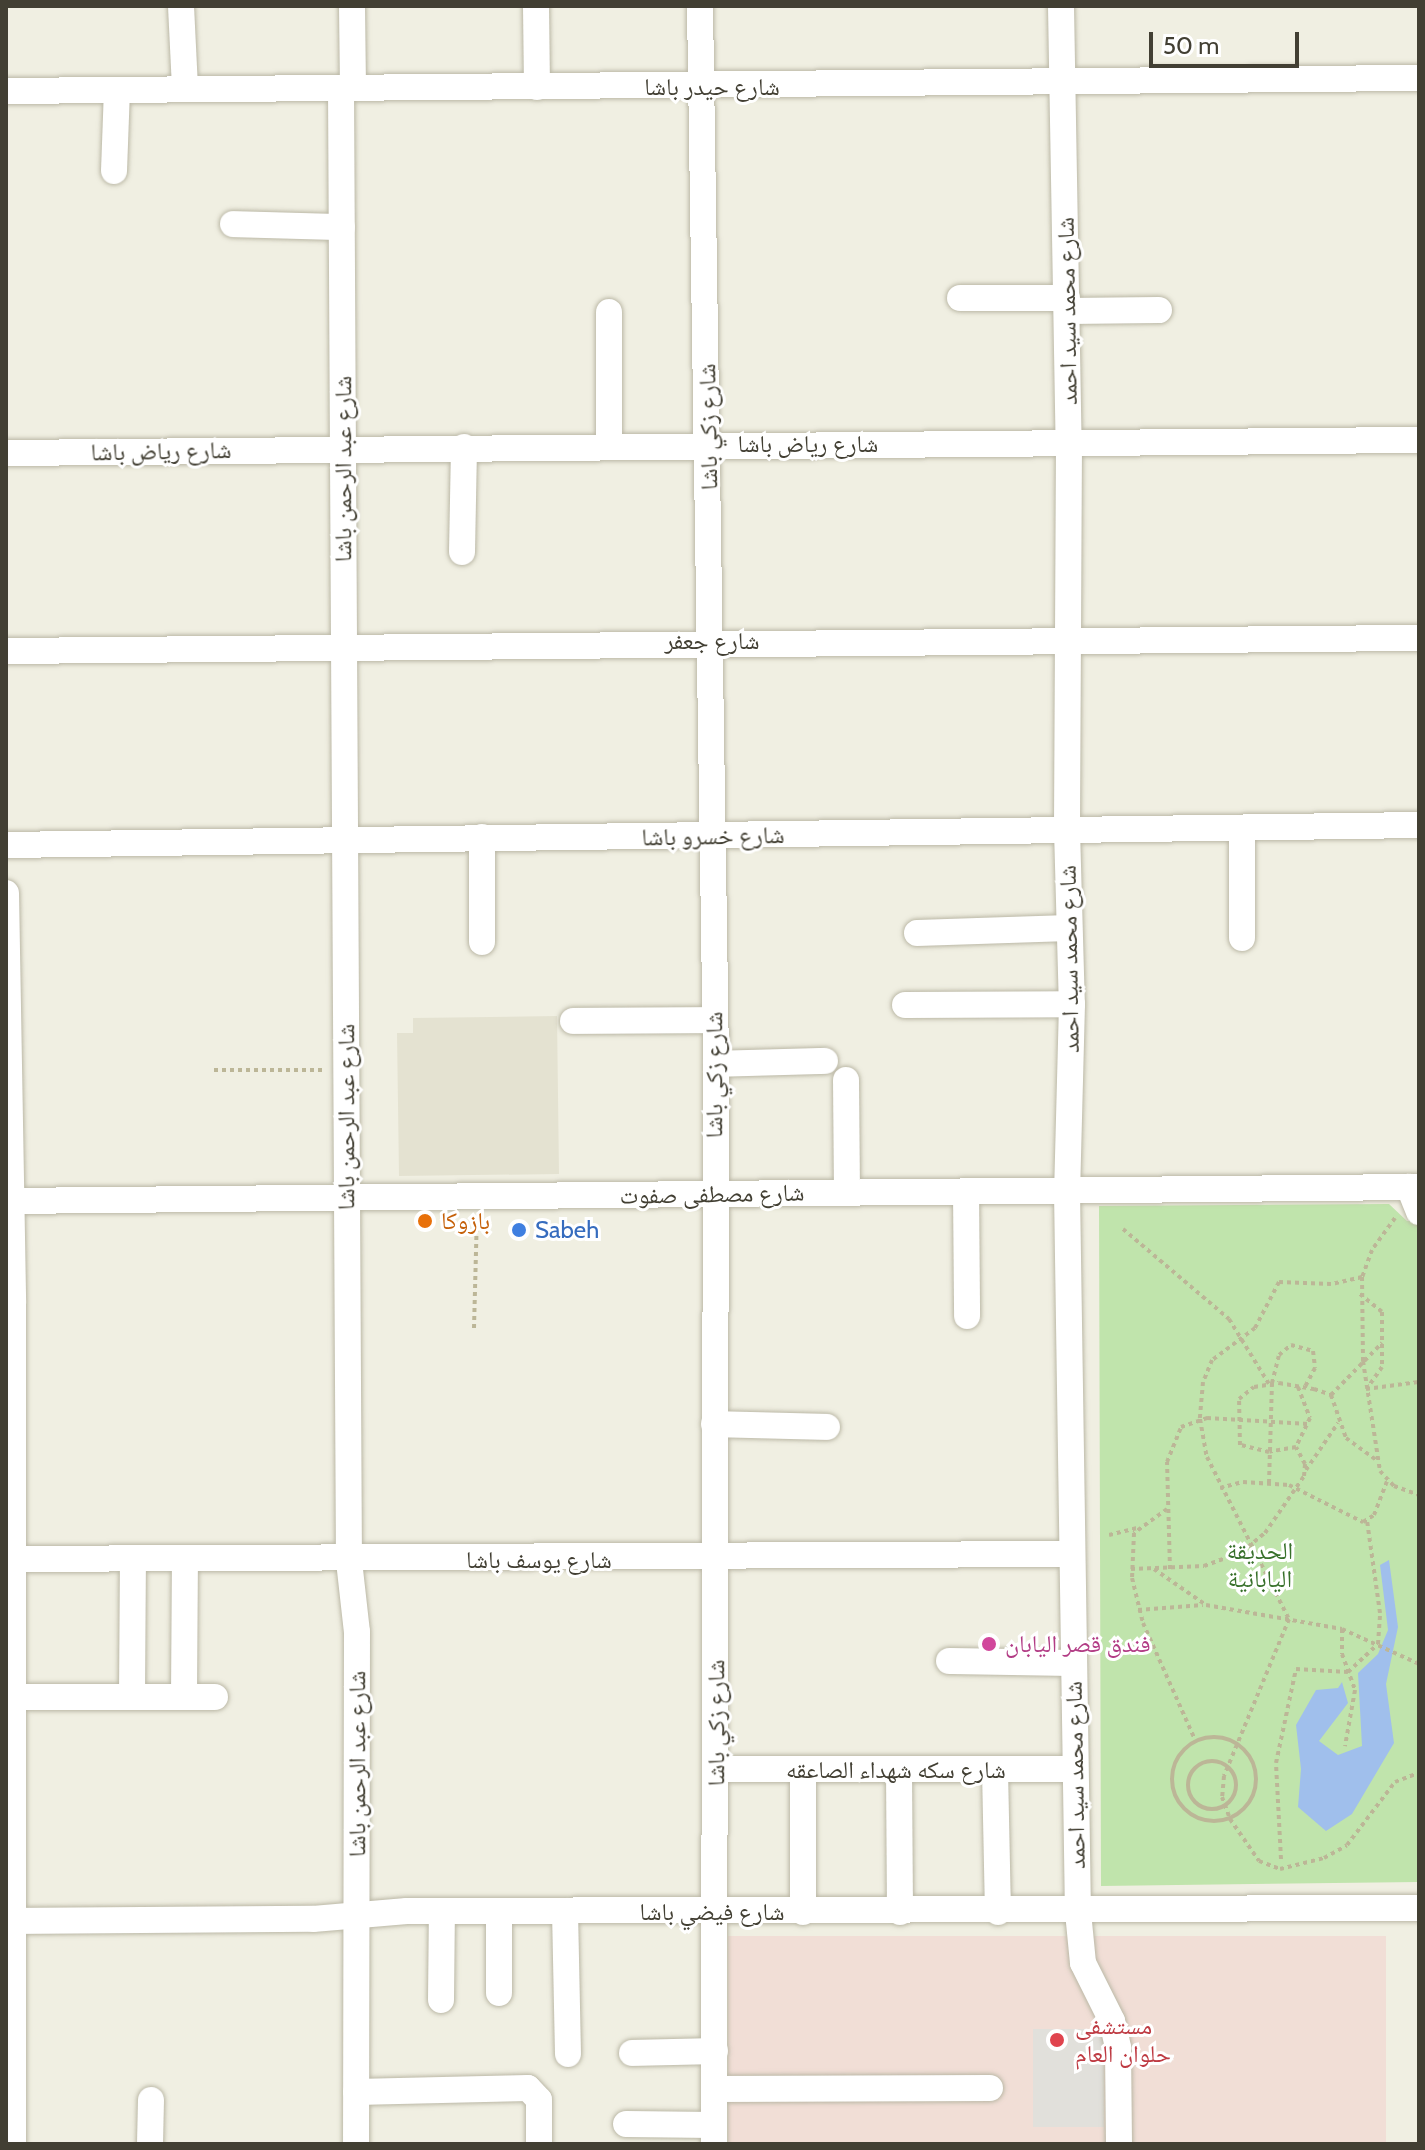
<!DOCTYPE html>
<meta charset="utf-8">
<style>
body{margin:0}
#map{position:relative;width:1425px;height:2150px;overflow:hidden;background:#f0efe2;font-family:Cabin,"Noto Naskh Arabic",sans-serif}
div>[style]{position:absolute}
.residential>*{inset:0;background:#e4e2d1}
.medical>*{inset:0;background:#f1ded6;transform-origin:0 0}
.green>*{inset:0;background:#c0e4ac}
.parking>*{inset:0;background:#e1e0db;transform-origin:0 0}
.water>*{inset:0;background:#a0bfec}
.path>*{height:4px;margin-top:-2px;transform-origin:0;background:repeating-linear-gradient(90deg,#bcb697 0 4px,transparent 0 8px)}
.path>.ring{margin:-2px;padding:0;box-sizing:content-box;background:none;border:4px solid #bcb697;border-radius:50%}
.roads{filter:drop-shadow(0 0 2px #bbb8a6) drop-shadow(0 0 2px #bbb8a6)}
.minor>*{height:26px;margin:-13px;padding:0 13px;transform-origin:13px;border-radius:13px;background:#fff}
.dots>*{width:22px;height:22px;translate:-50% -50%;box-sizing:border-box;border:4px solid #fff;border-radius:50%}
span{translate:-50% -50%;white-space:nowrap;text-align:center;line-height:1.15;-webkit-text-stroke:6px #fff;paint-order:stroke}
.street-label{font-size:24px;color:#423f33}
.food-label{font-size:24px;color:#c56008}
.left{translate:0 -50%;text-align:left}
.shop-label{font-size:24px;color:#366cbe}
.park-label{font-size:24px;color:#37702a}
.hotel-label{font-size:24px;color:#b23c85}
.health-label{font-size:24px;color:#be3a42}
.frame{position:absolute;inset:0;border:8px solid #423f33;pointer-events:none}
.scale{position:absolute;left:1149px;top:32px;width:150px;height:36px;box-sizing:border-box;border:4px solid #423f33;border-top:0;padding-left:10px;font-size:24px;line-height:28px;white-space:nowrap;color:#423f33;-webkit-text-stroke:6px #fff;paint-order:stroke}
</style>
<div id="map">
<div class="residential">
<i style="clip-path:polygon(557px 1016px,559px 1174px,399px 1176px,397px 1033px,413px 1033px,413px 1018px)"></i>
</div>
<div class="medical">
<i style="left:728px;top:1936px;width:658px;height:208px"></i>
</div>
<div class="green">
<i style="clip-path:polygon(1389px 1204px,1407px 1221px,1419px 1221px,1419px 1882px,1101px 1886px,1099px 1206px)"></i>
</div>
<div class="parking">
<i style="left:1033px;top:2029px;width:71px;height:98px"></i>
</div>
<div class="water">
<i style="clip-path:polygon(1389px 1560px,1398px 1627px,1386px 1684px,1394px 1743px,1352px 1814px,1326px 1831px,1298px 1807px,1301px 1769px,1296px 1725px,1316px 1690px,1338px 1688px,1342px 1682px,1348px 1703px,1319px 1741px,1338px 1755px,1362px 1746px,1358px 1673px,1378px 1654px,1388px 1630px,1380px 1565px)"></i>
</div>
<div class="path">
<i style="left:214px;top:1070px;width:109px"></i>
<i style="left:1395px;top:1218px;width:39px;rotate:126deg"></i>
<i style="left:1372px;top:1250px;width:29px;rotate:110deg"></i>
<i style="left:1362px;top:1277px;width:84px;rotate:89.3deg"></i>
<i style="left:1363px;top:1361px;width:111px;rotate:81.2deg"></i>
<i style="left:1380px;top:1471px;width:21px;rotate:47deg"></i>
<i style="left:1394px;top:1486px;width:27px;rotate:20deg"></i>
<i style="left:1123px;top:1229px;width:139px;rotate:40.3deg"></i>
<i style="left:1229px;top:1319px;width:76px;rotate:58.4deg"></i>
<i style="left:1362px;top:1277px;width:32px;rotate:167deg"></i>
<i style="left:1331px;top:1284px;width:52px;rotate:-177.8deg"></i>
<i style="left:1279px;top:1282px;width:52px;rotate:117.6deg"></i>
<i style="left:1255px;top:1328px;width:54px;rotate:143.3deg"></i>
<i style="left:1212px;top:1360px;width:24px;rotate:112deg"></i>
<i style="left:1203px;top:1382px;width:37px;rotate:95deg"></i>
<i style="left:1200px;top:1419px;width:39px;rotate:80deg"></i>
<i style="left:1207px;top:1457px;width:182px;rotate:63.2deg"></i>
<i style="left:1289px;top:1619px;width:170px;rotate:112.5deg"></i>
<i style="left:1224px;top:1776px;width:21px;rotate:95deg"></i>
<i style="left:1222px;top:1797px;width:23px;rotate:70deg"></i>
<i style="left:1230px;top:1819px;width:51px;rotate:55.4deg"></i>
<i style="left:1259px;top:1861px;width:22px;rotate:21deg"></i>
<i style="left:1280px;top:1869px;width:45px;rotate:-14deg"></i>
<i style="left:1324px;top:1858px;width:26px;rotate:-29deg"></i>
<i style="left:1347px;top:1845px;width:79px;rotate:-52.7deg"></i>
<i style="left:1395px;top:1782px;width:26px;rotate:-21deg"></i>
<i style="left:1360px;top:1294px;width:28px;rotate:39deg"></i>
<i style="left:1382px;top:1312px;width:55px;rotate:90deg"></i>
<i style="left:1382px;top:1367px;width:24px;rotate:125deg"></i>
<i style="left:474px;top:1328px;width:111px;rotate:-88.5deg"></i>
<i style="left:1298px;top:1387px;width:33px;rotate:69deg"></i>
<i style="left:1310px;top:1418px;width:32px;rotate:116deg"></i>
<i style="left:1296px;top:1447px;width:27px;rotate:170deg"></i>
<i style="left:1269px;top:1452px;width:30px;rotate:-166deg"></i>
<i style="left:1240px;top:1445px;width:46px;rotate:-91.2deg"></i>
<i style="left:1239px;top:1399px;width:19px;rotate:-39deg"></i>
<i style="left:1254px;top:1387px;width:25px;rotate:-9deg"></i>
<i style="left:1279px;top:1383px;width:36px;rotate:10deg"></i>
<i style="left:1314px;top:1389px;width:18px;rotate:19deg"></i>
<i style="left:1331px;top:1395px;width:46px;rotate:70.8deg"></i>
<i style="left:1346px;top:1438px;width:37px;rotate:36deg"></i>
<i style="left:1366px;top:1389px;width:53px;rotate:-7.5deg"></i>
<i style="left:1331px;top:1395px;width:73px;rotate:-45.6deg"></i>
<i style="left:1306px;top:1470px;width:57px;rotate:-55.8deg"></i>
<i style="left:1269px;top:1483px;width:100px;rotate:-88.3deg"></i>
<i style="left:1272px;top:1383px;width:29px;rotate:-76deg"></i>
<i style="left:1279px;top:1355px;width:16px;rotate:-40deg"></i>
<i style="left:1291px;top:1345px;width:23px;rotate:15deg"></i>
<i style="left:1313px;top:1351px;width:17px;rotate:83deg"></i>
<i style="left:1315px;top:1368px;width:21px;rotate:118deg"></i>
<i style="left:1220px;top:1488px;width:24px;rotate:-15deg"></i>
<i style="left:1243px;top:1482px;width:46px;rotate:3.7deg"></i>
<i style="left:1289px;top:1485px;width:83px;rotate:26.6deg"></i>
<i style="left:1363px;top:1522px;width:13px;rotate:-32deg"></i>
<i style="left:1374px;top:1515px;width:36px;rotate:-69deg"></i>
<i style="left:1167px;top:1509px;width:41px;rotate:144deg"></i>
<i style="left:1134px;top:1533px;width:45px;rotate:92.5deg"></i>
<i style="left:1132px;top:1578px;width:46px;rotate:76.3deg"></i>
<i style="left:1143px;top:1623px;width:128px;rotate:66deg"></i>
<i style="left:1109px;top:1535px;width:29px;rotate:-14deg"></i>
<i style="left:1131px;top:1569px;width:73px;rotate:-2.4deg"></i>
<i style="left:1204px;top:1566px;width:40px;rotate:-20.2deg"></i>
<i style="left:1242px;top:1552px;width:30px;rotate:-40deg"></i>
<i style="left:1265px;top:1533px;width:69px;rotate:-55.6deg"></i>
<i style="left:1304px;top:1476px;width:12px;rotate:-85deg"></i>
<i style="left:1305px;top:1464px;width:19px;rotate:-118deg"></i>
<i style="left:1154px;top:1569px;width:63px;rotate:34.7deg"></i>
<i style="left:1206px;top:1605px;width:138px;rotate:10deg"></i>
<i style="left:1342px;top:1629px;width:85px;rotate:24.4deg"></i>
<i style="left:1170px;top:1569px;width:107px;rotate:-91.6deg"></i>
<i style="left:1167px;top:1462px;width:38px;rotate:-68deg"></i>
<i style="left:1181px;top:1427px;width:28px;rotate:-19deg"></i>
<i style="left:1207px;top:1418px;width:102px;rotate:3.4deg"></i>
<i style="left:1138px;top:1610px;width:65px;rotate:-4.4deg"></i>
<i style="left:1342px;top:1629px;width:25px;rotate:90deg"></i>
<i style="left:1342px;top:1654px;width:38px;rotate:70deg"></i>
<i style="left:1355px;top:1690px;width:57px;rotate:100.1deg"></i>
<i class="ring" style="left:1172px;top:1737px;width:80px;height:80px"></i>
<i class="ring" style="left:1188px;top:1761px;width:44px;height:44px"></i>
<i style="left:1281px;top:1859px;width:96px;rotate:-93deg"></i>
<i style="left:1276px;top:1763px;width:96px;rotate:-78deg"></i>
<i style="left:1296px;top:1669px;width:52px;rotate:3.3deg"></i>
<i style="left:1348px;top:1672px;width:41px;rotate:-43deg"></i>
<i style="left:1378px;top:1644px;width:31px;rotate:-86deg"></i>
<i style="left:1380px;top:1613px;width:93px;rotate:-98deg"></i>
</div>
<div class="roads">
<div class="minor">
<i style="left:181px;top:6px;width:81px;rotate:87.2deg"></i>
<i style="left:352px;top:6px;width:82px;rotate:89.3deg"></i>
<i style="left:536px;top:6px;width:81px;rotate:89.3deg"></i>
<i style="left:700px;top:6px;width:1058px;rotate:89.13deg"></i>
<i style="left:716px;top:1064px;width:1080px;rotate:90.11deg"></i>
<i style="left:1061px;top:6px;width:437px;rotate:89deg"></i>
<i style="left:1069px;top:443px;width:387px;rotate:90.3deg"></i>
<i style="left:1067px;top:830px;width:174px;rotate:88.4deg"></i>
<i style="left:1072px;top:1004px;width:187px;rotate:91.5deg"></i>
<i style="left:1067px;top:1191px;width:721px;rotate:89.13deg"></i>
<i style="left:1078px;top:1912px;width:51px;rotate:84.4deg"></i>
<i style="left:1083px;top:1963px;width:65px;rotate:63.4deg"></i>
<i style="left:1112px;top:2021px;width:28px;rotate:77deg"></i>
<i style="left:1118px;top:2048px;width:96px;rotate:89.4deg"></i>
<i style="left:341px;top:88px;width:1473px;rotate:89.69deg"></i>
<i style="left:349px;top:1561px;width:71px;rotate:83.6deg"></i>
<i style="left:357px;top:1632px;width:512px;rotate:90.11deg"></i>
<i style="left:6px;top:91px;width:1413px;rotate:-0.53deg"></i>
<i style="left:114px;top:171px;width:80px;rotate:-87.9deg"></i>
<i style="left:233px;top:224px;width:109px;rotate:1.6deg"></i>
<i style="left:960px;top:298px;width:107px"></i>
<i style="left:1068px;top:311px;width:91px;rotate:-0.6deg"></i>
<i style="left:609px;top:445px;width:133px;rotate:-90deg"></i>
<i style="left:6px;top:453px;width:1413px;rotate:-0.53deg"></i>
<i style="left:462px;top:552px;width:105px;rotate:-88.9deg"></i>
<i style="left:6px;top:651px;width:1413px;rotate:-0.53deg"></i>
<i style="left:482px;top:837px;width:105px;rotate:90deg"></i>
<i style="left:6px;top:845px;width:1413px;rotate:-0.81deg"></i>
<i style="left:6px;top:893px;width:410px;rotate:89deg"></i>
<i style="left:13px;top:1303px;width:841px;rotate:90deg"></i>
<i style="left:917px;top:933px;width:152px;rotate:-1.9deg"></i>
<i style="left:1242px;top:938px;width:110px;rotate:-90deg"></i>
<i style="left:905px;top:1005px;width:167px;rotate:-0.3deg"></i>
<i style="left:573px;top:1021px;width:142px;rotate:-0.4deg"></i>
<i style="left:716px;top:1064px;width:109px;rotate:-1.6deg"></i>
<i style="left:846px;top:1080px;width:112px;rotate:89.5deg"></i>
<i style="left:1409px;top:1187px;width:27px;rotate:68deg"></i>
<i style="left:966px;top:1191px;width:125px;rotate:89.5deg"></i>
<i style="left:6px;top:1201px;width:1413px;rotate:-0.57deg"></i>
<i style="left:714px;top:1424px;width:113px;rotate:1.5deg"></i>
<i style="left:6px;top:1559px;width:1065px;rotate:-0.27deg"></i>
<i style="left:949px;top:1661px;width:124px;rotate:0.9deg"></i>
<i style="left:132px;top:1696px;width:136px;rotate:-89.6deg"></i>
<i style="left:184px;top:1696px;width:136px;rotate:-89.6deg"></i>
<i style="left:13px;top:1697px;width:202px"></i>
<i style="left:716px;top:1769px;width:359px"></i>
<i style="left:803px;top:1770px;width:142px;rotate:90deg"></i>
<i style="left:899px;top:1770px;width:142px;rotate:89.6deg"></i>
<i style="left:995px;top:1770px;width:142px;rotate:88.8deg"></i>
<i style="left:565px;top:1911px;width:143px;rotate:88.8deg"></i>
<i style="left:6px;top:1921px;width:307px;rotate:-0.4deg"></i>
<i style="left:313px;top:1919px;width:94px;rotate:-4.9deg"></i>
<i style="left:407px;top:1911px;width:1012px;rotate:-0.17deg"></i>
<i style="left:499px;top:1993px;width:82px;rotate:-90deg"></i>
<i style="left:441px;top:2000px;width:89px;rotate:-89.4deg"></i>
<i style="left:632px;top:2053px;width:83px;rotate:-1.4deg"></i>
<i style="left:715px;top:2089px;width:275px;rotate:-0.2deg"></i>
<i style="left:356px;top:2092px;width:172px;rotate:-1.3deg"></i>
<i style="left:528px;top:2088px;width:16px;rotate:47deg"></i>
<i style="left:539px;top:2100px;width:44px;rotate:90deg"></i>
<i style="left:626px;top:2124px;width:88px;rotate:0.7deg"></i>
<i style="left:150px;top:2144px;width:44px;rotate:-88.7deg"></i>
</div>
</div>
<div class="dots">
<i style="left:425px;top:1221px;background:#e8710a"></i>
<i style="left:519px;top:1230px;background:#3f7fe0"></i>
<i style="left:989px;top:1644px;background:#d1479c"></i>
<i style="left:1057px;top:2040px;background:#e0444e"></i>
</div>
<div class="street-label">
<span style="left:712px;top:87px">شارع حيدر باشا</span>
<span style="left:1067px;top:311px;rotate:-91deg">شارع محمد سيد احمد</span>
<span style="left:708px;top:427px;rotate:-91deg">شارع زكي باشا</span>
<span style="left:808px;top:444px">شارع رياض باشا</span>
<span style="left:161px;top:451px;rotate:-1deg">شارع رياض باشا</span>
<span style="left:343px;top:469px;rotate:-90deg">شارع عبد الرحمن باشا</span>
<span style="left:712px;top:641px">شارع جعفر</span>
<span style="left:713px;top:836px;rotate:-1deg">شارع خسرو باشا</span>
<span style="left:1069px;top:959px;rotate:-91deg">شارع محمد سيد احمد</span>
<span style="left:714px;top:1075px;rotate:-90deg">شارع زكي باشا</span>
<span style="left:346px;top:1117px;rotate:-90deg">شارع عبد الرحمن باشا</span>
<span style="left:712px;top:1194px;rotate:-1deg">شارع مصطفى صفوت</span>
<span style="left:539px;top:1560px">شارع يوسف باشا</span>
<span style="left:716px;top:1723px;rotate:-90deg">شارع زكي باشا</span>
<span style="left:357px;top:1764px;rotate:-90deg">شارع عبد الرحمن باشا</span>
<span style="left:896px;top:1770px">شارع سكه شهداء الصاعقه</span>
<span style="left:1075px;top:1775px;rotate:-91deg">شارع محمد سيد احمد</span>
<span style="left:712px;top:1912px">شارع فيضي باشا</span>
</div>
<div class="food-label">
<span class="left" style="left:441px;top:1221px">بازوكا</span>
</div>
<div class="shop-label">
<span class="left" style="left:535px;top:1230px">Sabeh</span>
</div>
<div class="park-label">
<span style="left:1260px;top:1565px">الحديقة<br>اليابانية</span>
</div>
<div class="hotel-label">
<span class="left" style="left:1005px;top:1644px">فندق قصر اليابان</span>
</div>
<div class="health-label">
<span class="left" style="left:1075px;top:2040px">مستشفى<br>حلوان العام</span>
</div>
<div class="frame"></div>
<div class="scale">50 m</div>
</div>
